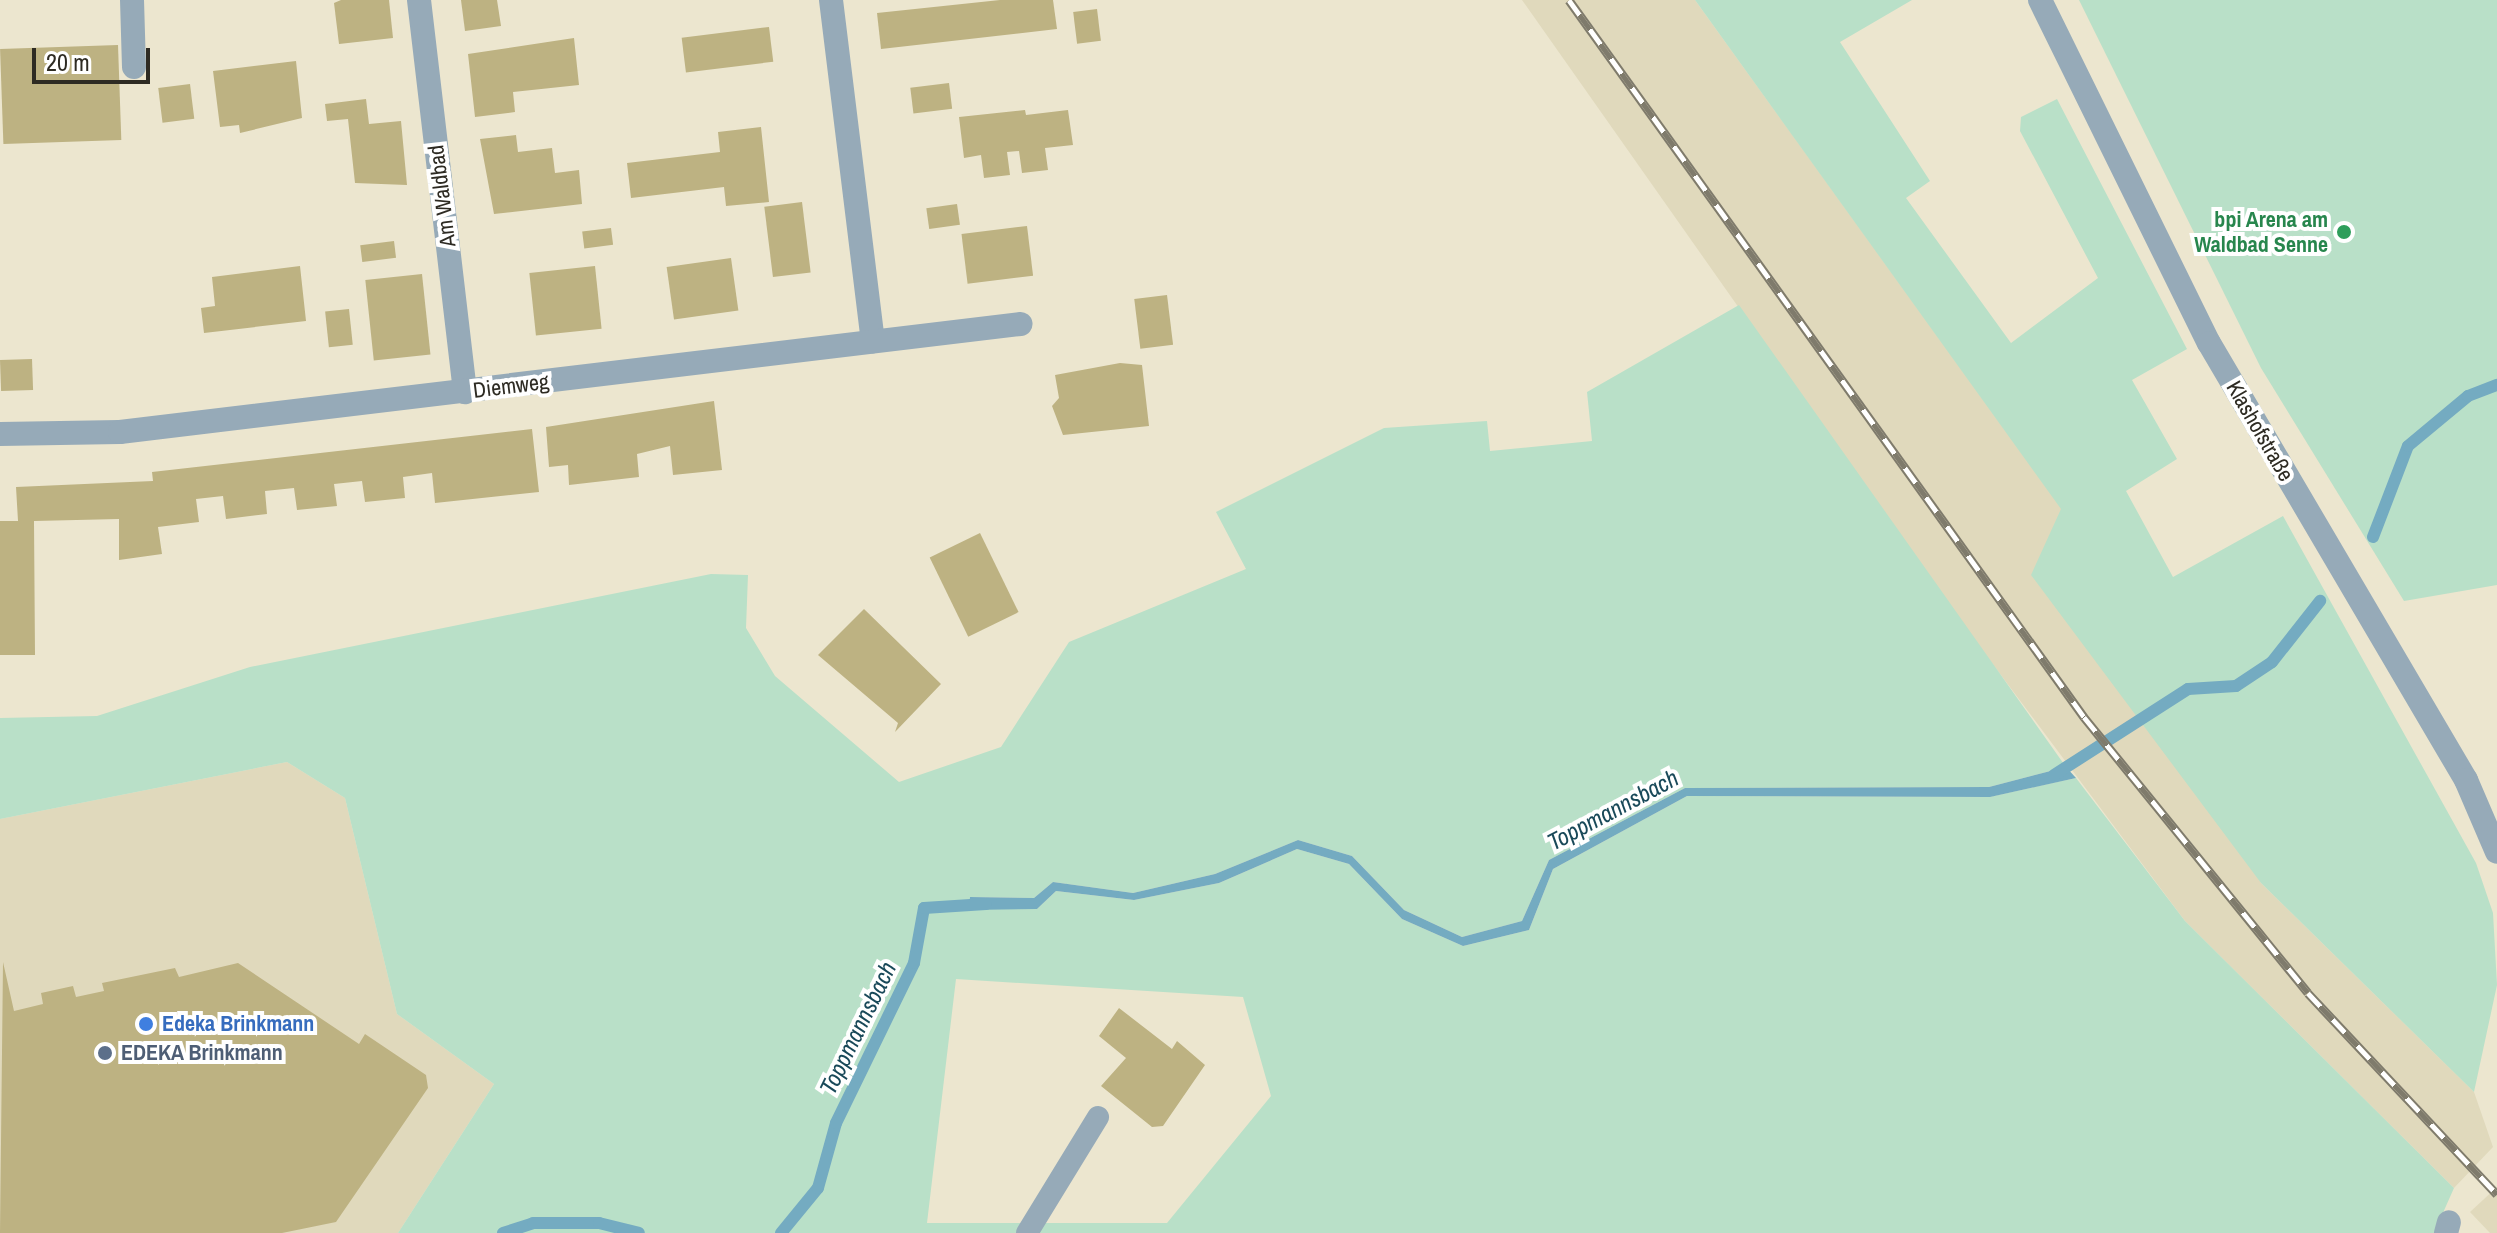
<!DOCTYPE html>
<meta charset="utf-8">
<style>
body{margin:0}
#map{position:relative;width:2497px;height:1233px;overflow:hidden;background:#ece6cf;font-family:"Archivo Narrow",sans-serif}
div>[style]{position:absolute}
.built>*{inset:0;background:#e0d9bc}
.green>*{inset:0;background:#b9e0c8}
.water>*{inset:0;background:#74abc1}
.stream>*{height:12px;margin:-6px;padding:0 6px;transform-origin:6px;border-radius:6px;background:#74abc1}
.building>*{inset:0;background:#bdb282;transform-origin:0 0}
.lane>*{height:22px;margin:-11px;padding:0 11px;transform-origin:11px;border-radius:11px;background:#96aab8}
.street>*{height:24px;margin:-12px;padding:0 12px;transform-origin:12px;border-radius:12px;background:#96aab8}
.rail>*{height:9px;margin-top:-4.5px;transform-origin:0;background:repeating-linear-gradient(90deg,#fff 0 18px,#7f7b6c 0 36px);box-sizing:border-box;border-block:2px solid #7f7b6c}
.dots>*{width:22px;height:22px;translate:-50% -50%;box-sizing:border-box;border:4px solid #fff;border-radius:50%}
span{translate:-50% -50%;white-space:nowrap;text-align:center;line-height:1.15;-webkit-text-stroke:8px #fff;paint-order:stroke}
.street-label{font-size:22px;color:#2e2b23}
.leisure-label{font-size:22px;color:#27864d;font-weight:700}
.right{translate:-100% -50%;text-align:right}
.shop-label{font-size:22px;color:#366cbe;font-weight:700}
.left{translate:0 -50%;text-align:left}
.service-label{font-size:22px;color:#4e5e75;font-weight:700}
.water-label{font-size:24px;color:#194959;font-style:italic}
.scale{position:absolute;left:32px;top:48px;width:118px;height:36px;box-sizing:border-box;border:4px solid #2e2b23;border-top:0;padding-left:10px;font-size:24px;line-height:28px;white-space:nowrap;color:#2e2b23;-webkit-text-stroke:6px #fff;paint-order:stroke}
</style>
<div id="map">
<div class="built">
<i style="clip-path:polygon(1522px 0,1695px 0,2062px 509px,2261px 883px,2474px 1092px,2493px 1147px,2454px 1188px,2185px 921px,1944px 599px)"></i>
<i style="clip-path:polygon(287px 762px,345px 798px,397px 1014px,494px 1084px,398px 1233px,0 1233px,0 819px)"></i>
<i style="clip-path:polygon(2497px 1187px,2497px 1233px,2490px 1233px,2470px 1212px)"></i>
</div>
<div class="green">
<i style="clip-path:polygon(1695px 0,1912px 0,1840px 42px,1930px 181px,1906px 198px,2011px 343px,2098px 278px,2020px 131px,2021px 117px,2057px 99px,2187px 349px,2132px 380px,2177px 459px,2126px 491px,2173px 577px,2283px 516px,2476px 863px,2493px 913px,2497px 985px,2474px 1092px,2261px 883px,2031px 575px,2061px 509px)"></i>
<i style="clip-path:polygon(2079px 0,2497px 0,2497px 585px,2404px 601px,2261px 368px)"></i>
<i style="clip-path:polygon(evenodd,1739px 305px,2066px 767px,1989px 787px,1685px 788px,1549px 860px,1522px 921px,1462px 937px,1404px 910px,1352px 856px,1298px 840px,1215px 874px,1133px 893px,1053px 882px,1034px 898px,971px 897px,969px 909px,1037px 909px,1056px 891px,1134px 900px,1219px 883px,1297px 849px,1349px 864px,1402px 919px,1463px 946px,1529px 930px,1553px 869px,1687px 796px,1989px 797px,2076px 778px,2185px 921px,2454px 1188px,2434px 1233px,398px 1233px,494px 1084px,397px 1014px,345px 798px,287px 762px,0 819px,0 718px,97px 716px,250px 667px,711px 574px,748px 575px,746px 628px,775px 676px,899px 782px,1001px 747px,1069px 642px,1246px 569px,1216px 512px,1384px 428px,1487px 421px,1490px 451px,1592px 441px,1587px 392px,1739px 305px,956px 979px,1243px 997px,1271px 1096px,1167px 1223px,927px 1223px,956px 979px)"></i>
</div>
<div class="water">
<i style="clip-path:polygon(2066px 767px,2076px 778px,1990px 797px,1687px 796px,1553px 869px,1529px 930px,1463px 946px,1402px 919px,1349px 864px,1297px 849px,1219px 883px,1134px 900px,1056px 891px,1037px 909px,969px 910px,970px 897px,1034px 898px,1053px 882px,1133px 893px,1215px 874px,1298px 840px,1352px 856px,1404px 910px,1462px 937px,1522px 921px,1549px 860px,1685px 788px,1989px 787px)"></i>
</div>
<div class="stream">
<i style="left:2373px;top:537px;width:97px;rotate:-69deg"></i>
<i style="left:2408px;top:446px;width:78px;rotate:-39.8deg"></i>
<i style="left:2468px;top:396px;width:31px;rotate:-21deg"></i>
<i style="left:2054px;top:775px;width:159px;rotate:-32.7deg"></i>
<i style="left:2188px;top:689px;width:48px;rotate:-3.6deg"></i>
<i style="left:2236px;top:686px;width:43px;rotate:-33.7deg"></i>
<i style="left:2272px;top:662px;width:78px;rotate:-51.8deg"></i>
<i style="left:503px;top:1233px;width:32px;rotate:-18deg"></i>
<i style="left:533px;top:1223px;width:66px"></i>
<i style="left:599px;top:1223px;width:41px;rotate:14deg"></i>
<i style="left:781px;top:1233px;width:58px;rotate:-50.6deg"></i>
<i style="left:818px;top:1188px;width:67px;rotate:-74.5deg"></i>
<i style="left:836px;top:1123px;width:178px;rotate:-64deg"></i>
<i style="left:914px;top:963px;width:56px;rotate:-79.7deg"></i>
<i style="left:924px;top:908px;width:62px;rotate:-3.7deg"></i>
</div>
<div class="building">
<i style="clip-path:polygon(341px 0,389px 0,393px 38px,339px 44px,334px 3px)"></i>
<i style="clip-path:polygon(461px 0,497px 0,501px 26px,465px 31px)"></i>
<i style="clip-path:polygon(1000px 0,1053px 0,1057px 29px,881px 49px,877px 13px)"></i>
<i style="left:1097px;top:9px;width:32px;height:24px;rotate:83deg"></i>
<i style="left:769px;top:27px;width:35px;height:88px;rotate:83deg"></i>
<i style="clip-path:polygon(574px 38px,579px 85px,513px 92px,515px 112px,475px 117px,468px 54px)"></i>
<i style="left:118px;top:45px;width:95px;height:118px;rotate:88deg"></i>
<i style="clip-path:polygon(296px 61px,302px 118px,240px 133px,239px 125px,220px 127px,213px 71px)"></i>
<i style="left:949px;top:83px;width:26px;height:39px;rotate:83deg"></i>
<i style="left:190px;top:84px;width:35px;height:32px;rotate:83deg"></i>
<i style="clip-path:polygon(366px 99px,369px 124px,401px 121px,407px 185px,355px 183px,348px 119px,327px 121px,325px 104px)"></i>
<i style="clip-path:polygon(1025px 110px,1026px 115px,1068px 110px,1073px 145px,1045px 148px,1048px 170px,1022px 173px,1019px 151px,1007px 152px,1010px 175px,984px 178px,981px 155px,964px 158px,959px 117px)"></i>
<i style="clip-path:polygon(761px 127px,769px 202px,726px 206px,724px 187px,631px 198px,627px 163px,720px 152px,718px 132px)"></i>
<i style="clip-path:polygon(516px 135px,518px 152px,552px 148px,555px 173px,579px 170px,582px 204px,494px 214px,480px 139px)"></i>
<i style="left:802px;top:202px;width:71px;height:38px;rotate:83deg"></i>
<i style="left:957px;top:204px;width:21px;height:31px;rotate:82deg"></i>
<i style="left:1027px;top:226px;width:50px;height:66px;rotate:83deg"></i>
<i style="left:611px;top:228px;width:17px;height:29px;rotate:83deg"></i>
<i style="left:394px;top:241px;width:17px;height:34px;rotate:83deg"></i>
<i style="left:731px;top:258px;width:53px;height:65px;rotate:82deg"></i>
<i style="clip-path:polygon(300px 266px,306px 321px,204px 333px,201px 308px,215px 306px,212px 277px)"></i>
<i style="left:595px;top:266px;width:63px;height:66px;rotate:84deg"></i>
<i style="left:422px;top:274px;width:81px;height:57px;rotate:84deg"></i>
<i style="left:1167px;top:295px;width:50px;height:33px;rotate:83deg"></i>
<i style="left:349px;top:309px;width:36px;height:24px;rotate:84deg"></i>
<i style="left:32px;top:359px;width:31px;height:32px;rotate:88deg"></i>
<i style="clip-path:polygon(1120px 363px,1142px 365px,1149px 426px,1063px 435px,1052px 406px,1059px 398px,1055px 375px)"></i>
<i style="clip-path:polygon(714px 401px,722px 470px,673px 475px,670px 446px,637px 454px,639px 477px,569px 485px,568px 465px,549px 467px,546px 427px)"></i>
<i style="clip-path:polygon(532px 429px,539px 492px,435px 503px,432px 473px,403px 477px,405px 498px,365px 502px,362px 481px,334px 484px,337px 506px,297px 510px,294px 488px,265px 491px,267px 514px,226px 519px,223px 496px,196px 499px,199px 522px,158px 527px,162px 554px,119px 560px,119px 519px,34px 521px,35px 655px,0 655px,0 521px,18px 521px,16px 487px,153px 481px,152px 472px)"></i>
<i style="left:980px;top:533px;width:88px;height:56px;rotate:64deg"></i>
<i style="clip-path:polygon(864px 609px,941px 684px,895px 732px,898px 723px,818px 655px)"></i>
<i style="clip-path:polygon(3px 962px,14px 1011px,43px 1004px,41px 993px,73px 986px,76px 997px,104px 991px,102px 983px,175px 968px,179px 977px,238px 963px,359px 1044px,365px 1034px,426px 1075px,428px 1088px,336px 1222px,282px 1233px,0 1233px)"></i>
<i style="clip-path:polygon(1119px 1008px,1172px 1049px,1177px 1041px,1205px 1065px,1163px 1126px,1152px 1127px,1101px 1086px,1126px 1058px,1099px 1036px)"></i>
</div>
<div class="lane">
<i style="left:1027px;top:1233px;width:136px;rotate:-58.5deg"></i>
</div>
<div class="street">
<i style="left:132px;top:0;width:67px;rotate:88.3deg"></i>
<i style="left:419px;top:0;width:395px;rotate:83.3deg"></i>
<i style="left:831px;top:0;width:344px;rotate:83deg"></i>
<i style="left:2040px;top:0;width:382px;rotate:63.8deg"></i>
<i style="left:2209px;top:343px;width:507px;rotate:59.54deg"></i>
<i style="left:2466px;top:780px;width:78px;rotate:66.7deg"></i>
<i style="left:0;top:434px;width:120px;rotate:-1deg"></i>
<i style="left:120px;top:432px;width:907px;rotate:-6.84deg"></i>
<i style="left:2446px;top:1233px;width:11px;rotate:-75deg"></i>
</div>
<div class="rail">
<i style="left:1569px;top:0;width:883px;rotate:54.31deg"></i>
<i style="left:2084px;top:717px;width:355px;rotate:50.9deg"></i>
<i style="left:2308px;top:993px;width:276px;rotate:46.8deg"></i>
</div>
<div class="dots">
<i style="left:2344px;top:232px;background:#2e9e5b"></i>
<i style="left:146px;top:1024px;background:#3f7fe0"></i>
<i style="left:105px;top:1053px;background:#5c6f8a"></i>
</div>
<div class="street-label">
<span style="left:442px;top:196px;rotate:-97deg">Am Waldbad</span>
<span style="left:511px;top:386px;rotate:-7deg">Diemweg</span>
<span style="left:2260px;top:431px;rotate:60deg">Klashofstraße</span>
</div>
<div class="leisure-label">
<span class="right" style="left:2328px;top:232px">bpi Arena am<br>Waldbad Senne</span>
</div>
<div class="shop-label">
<span class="left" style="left:162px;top:1024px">Edeka Brinkmann</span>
</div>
<div class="service-label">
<span class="left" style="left:121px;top:1053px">EDEKA Brinkmann</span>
</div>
<div class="water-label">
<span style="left:1613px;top:810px;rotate:-28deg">Toppmannsbach</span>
<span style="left:858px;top:1028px;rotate:-64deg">Toppmannsbach</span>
</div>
<div class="scale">20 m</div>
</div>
